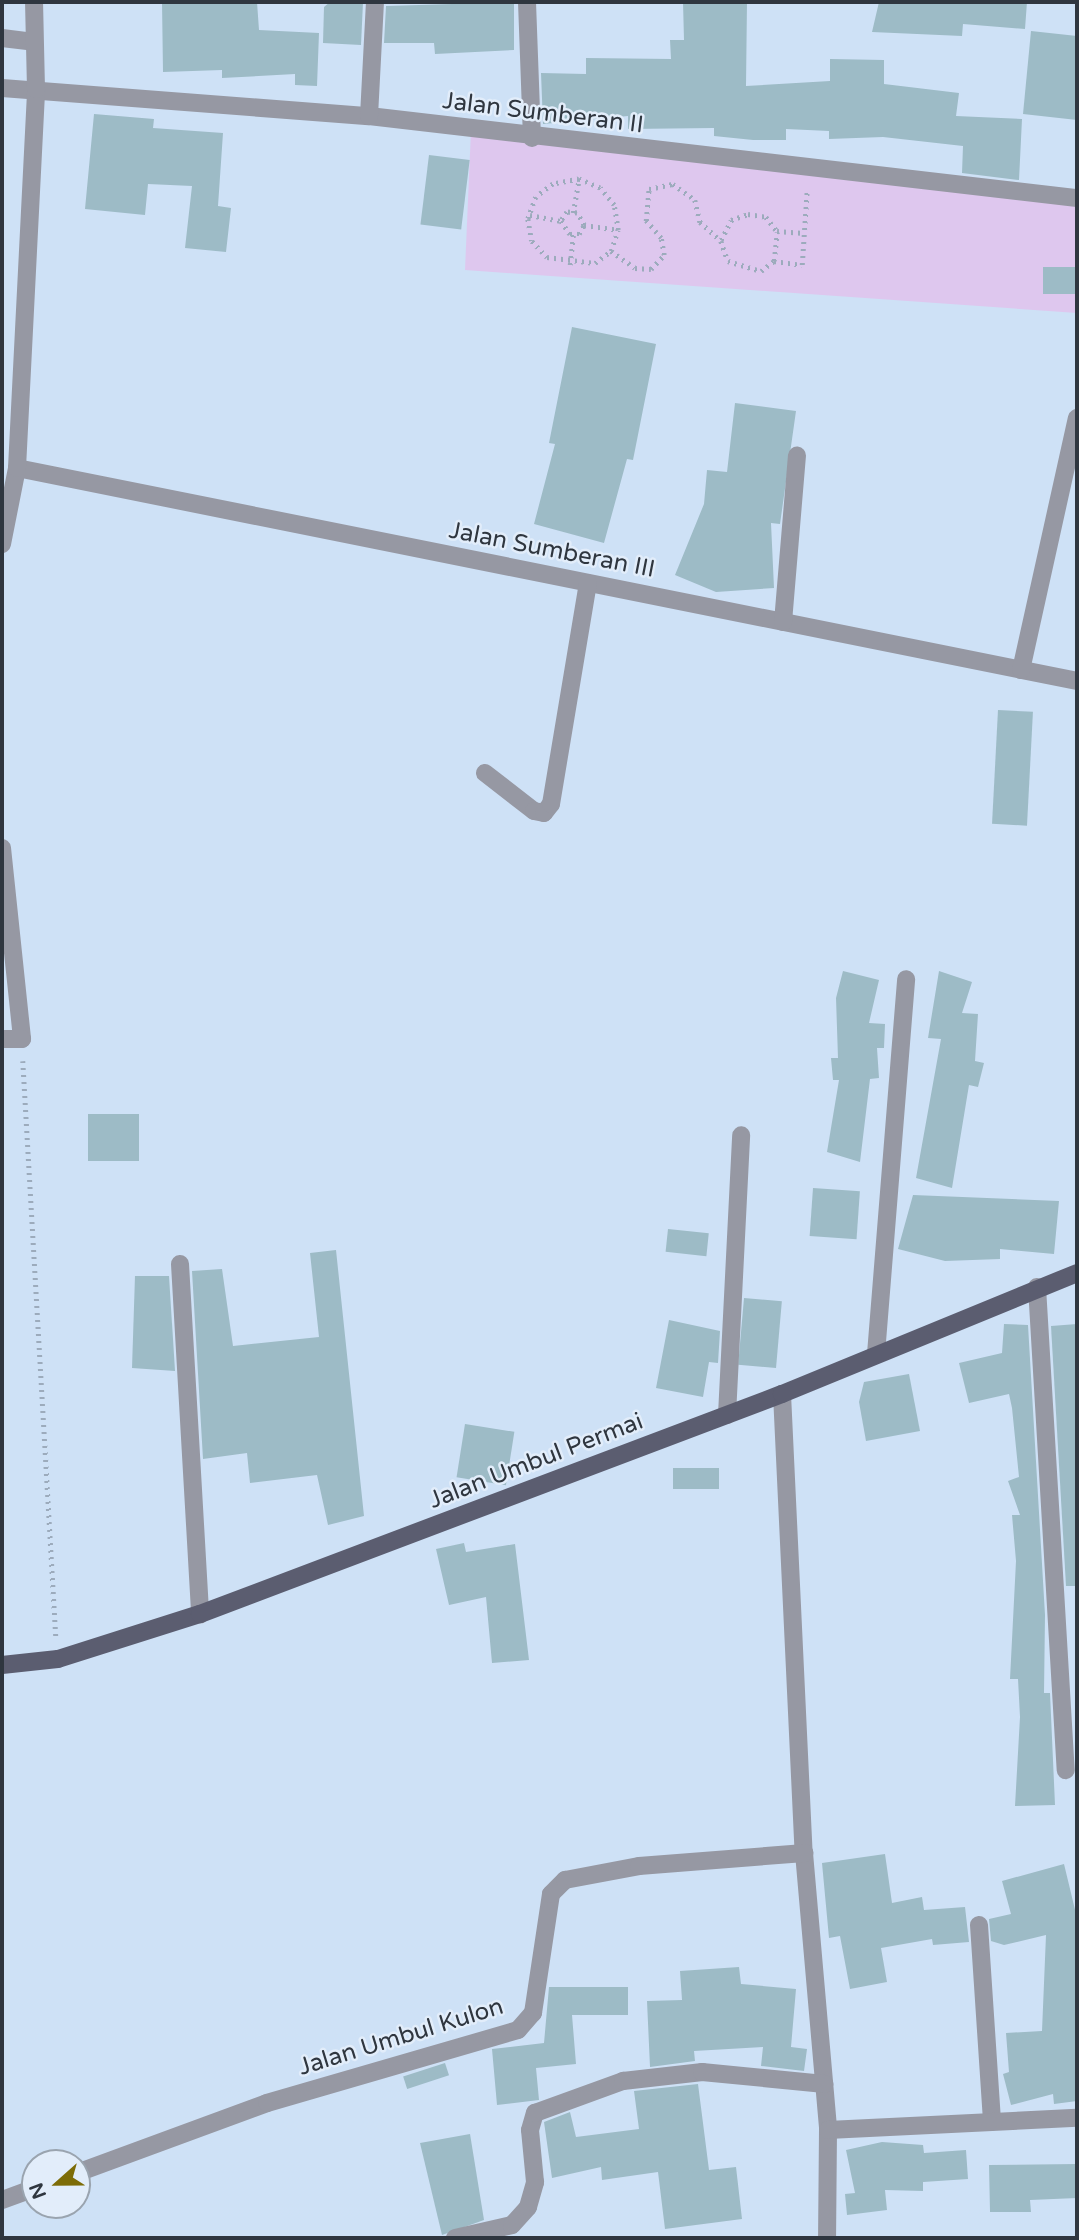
<!DOCTYPE html>
<style>
body{margin:0}
#map{position:relative;width:1079px;height:2240px;overflow:hidden;background:#cee1f6;font-family:"Varela Round",sans-serif}
div>[style]{position:absolute}
.green>*{inset:0;background:#dec7ee}
.building>*{inset:0;background:#9dbbc6;transform-origin:0 0}
.path>*{height:4.5px;margin-top:-2.25px;transform-origin:0;background:repeating-linear-gradient(90deg,#9cabbc 0 2px,transparent 0 7px)}
.minor>*{height:18px;margin:-9px;padding:0 9px;transform-origin:9px;border-radius:9px;background:#9698a3}
.major>*{height:18px;margin:-9px;padding:0 9px;transform-origin:9px;border-radius:9px;background:#5b5d70}
span{translate:-50% -50%;white-space:nowrap;text-align:center;line-height:1.15;-webkit-text-stroke:5px #e2edfa;paint-order:stroke}
.street-label{font-size:24px;color:#2f363f}
.frame{position:absolute;inset:0;border:4px solid #2f363f;pointer-events:none}
.north{position:absolute;left:21px;top:2149px;width:70px;height:70px;box-sizing:border-box;background:#e2edfa;border:2px solid #9aa4af;border-radius:50%;rotate:249deg;font-size:19px;font-weight:700;line-height:28px;text-align:center;color:#2f363f}
.north::after{content:'';display:block;margin:auto;width:24px;height:32px;background:#7d6c07;clip-path:polygon(50% 0,100% 100%,50% 72%,0 100%)}
</style>
<div id="map">
<div class="green">
<i style="clip-path:polygon(471px 130px,1077px 205px,1077px 313px,465px 270px)"></i>
</div>
<div class="building">
<i style="clip-path:polygon(162px 2px,257px 2px,259px 30px,319px 33px,317px 86px,295px 85px,295px 74px,222px 78px,222px 70px,163px 72px)"></i>
<i style="clip-path:polygon(330px 2px,363px 2px,361px 45px,323px 43px,324px 7px)"></i>
<i style="clip-path:polygon(514px 2px,514px 50px,435px 54px,434px 43px,384px 43px,386px 6px)"></i>
<i style="clip-path:polygon(683px 2px,747px 2px,746px 86px,830px 81px,830px 59px,884px 60px,884px 84px,959px 93px,956px 116px,1022px 119px,1019px 180px,962px 173px,963px 146px,883px 137px,829px 139px,829px 131px,786px 129px,786px 140px,753px 140px,714px 136px,714px 128px,628px 129px,628px 116px,543px 124px,541px 73px,586px 74px,586px 58px,671px 59px,670px 40px,684px 40px)"></i>
<i style="clip-path:polygon(879px 2px,1027px 2px,1025px 29px,963px 24px,962px 36px,872px 32px)"></i>
<i style="clip-path:polygon(1031px 31px,1077px 36px,1077px 120px,1023px 114px)"></i>
<i style="clip-path:polygon(94px 114px,154px 119px,153px 128px,223px 133px,218px 206px,231px 208px,226px 252px,185px 248px,192px 186px,148px 184px,145px 215px,85px 209px)"></i>
<i style="left:429px;top:155px;width:41px;height:70px;rotate:7deg"></i>
<i style="left:1043px;top:267px;width:34px;height:27px"></i>
<i style="clip-path:polygon(572px 327px,656px 344px,633px 460px,627px 459px,604px 543px,534px 524px,555px 444px,549px 443px)"></i>
<i style="clip-path:polygon(735px 403px,796px 411px,780px 524px,771px 523px,774px 588px,716px 592px,675px 575px,704px 504px,707px 470px,727px 472px)"></i>
<i style="left:998px;top:710px;width:35px;height:114px;rotate:3deg"></i>
<i style="clip-path:polygon(843px 971px,879px 980px,869px 1023px,885px 1024px,884px 1048px,877px 1048px,879px 1078px,870px 1079px,860px 1162px,827px 1152px,839px 1080px,833px 1080px,831px 1058px,838px 1058px,836px 998px)"></i>
<i style="clip-path:polygon(939px 971px,972px 982px,962px 1013px,978px 1014px,975px 1061px,984px 1063px,978px 1087px,969px 1085px,952px 1188px,916px 1178px,941px 1039px,928px 1038px)"></i>
<i style="left:88px;top:1114px;width:51px;height:47px"></i>
<i style="left:813px;top:1188px;width:47px;height:48px;rotate:4deg"></i>
<i style="clip-path:polygon(913px 1195px,1059px 1201px,1054px 1254px,1000px 1249px,1000px 1259px,945px 1261px,898px 1249px)"></i>
<i style="left:668px;top:1229px;width:41px;height:23px;rotate:6deg"></i>
<i style="clip-path:polygon(336px 1250px,364px 1516px,328px 1525px,317px 1475px,250px 1483px,247px 1453px,203px 1459px,192px 1271px,222px 1269px,233px 1346px,319px 1337px,310px 1253px)"></i>
<i style="clip-path:polygon(135px 1276px,169px 1276px,175px 1371px,132px 1368px)"></i>
<i style="left:744px;top:1298px;width:38px;height:67px;rotate:5deg"></i>
<i style="clip-path:polygon(669px 1320px,720px 1331px,718px 1363px,709px 1362px,703px 1397px,656px 1388px)"></i>
<i style="clip-path:polygon(1004px 1324px,1028px 1325px,1045px 1615px,1044px 1693px,1050px 1693px,1055px 1805px,1015px 1806px,1020px 1717px,1018px 1679px,1010px 1679px,1016px 1561px,1012px 1515px,1020px 1515px,1008px 1481px,1019px 1477px,1012px 1408px,1009px 1394px,969px 1403px,959px 1363px,1002px 1353px)"></i>
<i style="clip-path:polygon(1077px 1324px,1077px 1586px,1066px 1586px,1051px 1326px)"></i>
<i style="clip-path:polygon(909px 1374px,920px 1431px,866px 1441px,859px 1402px,864px 1382px)"></i>
<i style="left:465px;top:1424px;width:50px;height:54px;rotate:9deg"></i>
<i style="left:673px;top:1468px;width:46px;height:21px"></i>
<i style="clip-path:polygon(464px 1543px,466px 1552px,515px 1544px,529px 1660px,492px 1663px,486px 1597px,449px 1605px,436px 1549px)"></i>
<i style="clip-path:polygon(885px 1854px,892px 1903px,922px 1897px,924px 1910px,965px 1907px,969px 1942px,933px 1945px,932px 1939px,881px 1948px,887px 1982px,850px 1989px,840px 1936px,829px 1938px,822px 1863px)"></i>
<i style="clip-path:polygon(1064px 1864px,1077px 1918px,1077px 2101px,1054px 2104px,1053px 2094px,1011px 2105px,1003px 2074px,1009px 2072px,1006px 2033px,1042px 2031px,1046px 1935px,1004px 1945px,991px 1941px,989px 1919px,1011px 1914px,1002px 1881px)"></i>
<i style="clip-path:polygon(739px 1967px,741px 1984px,796px 1989px,791px 2047px,807px 2049px,804px 2071px,761px 2066px,763px 2047px,694px 2051px,695px 2061px,650px 2067px,647px 2001px,682px 2000px,680px 1971px)"></i>
<i style="clip-path:polygon(549px 1987px,628px 1987px,628px 2015px,572px 2015px,576px 2064px,536px 2068px,539px 2100px,497px 2105px,492px 2049px,544px 2043px)"></i>
<i style="left:445px;top:2063px;width:13px;height:44px;rotate:72deg"></i>
<i style="clip-path:polygon(698px 2084px,709px 2170px,736px 2167px,742px 2219px,665px 2229px,658px 2172px,602px 2180px,601px 2167px,552px 2178px,544px 2122px,570px 2112px,576px 2137px,639px 2129px,634px 2091px)"></i>
<i style="clip-path:polygon(470px 2134px,484px 2220px,442px 2235px,420px 2143px)"></i>
<i style="clip-path:polygon(882px 2142px,923px 2145px,924px 2153px,966px 2150px,968px 2179px,923px 2182px,923px 2191px,885px 2190px,887px 2210px,847px 2215px,845px 2194px,855px 2193px,846px 2150px)"></i>
<i style="clip-path:polygon(1077px 2164px,1077px 2198px,1030px 2200px,1031px 2212px,990px 2212px,989px 2165px)"></i>
</div>
<div class="path">
<i style="left:573px;top:213px;width:35px;rotate:-80deg"></i>
<i style="left:530px;top:215px;width:32px;rotate:11deg"></i>
<i style="left:584px;top:225px;width:14px;rotate:-120deg"></i>
<i style="left:577px;top:213px;width:10px;rotate:-174deg"></i>
<i style="left:567px;top:212px;width:11px;rotate:124deg"></i>
<i style="left:561px;top:221px;width:16px;rotate:55deg"></i>
<i style="left:570px;top:234px;width:9px"></i>
<i style="left:579px;top:234px;width:10px;rotate:-61deg"></i>
<i style="left:584px;top:225px;width:34px;rotate:8deg"></i>
<i style="left:721px;top:240px;width:22px;rotate:-63deg"></i>
<i style="left:731px;top:220px;width:18px;rotate:-19deg"></i>
<i style="left:748px;top:214px;width:18px;rotate:9deg"></i>
<i style="left:766px;top:217px;width:18px;rotate:52deg"></i>
<i style="left:777px;top:231px;width:27px;rotate:4deg"></i>
<i style="left:611px;top:251px;width:22px;rotate:-72deg"></i>
<i style="left:618px;top:230px;width:25px;rotate:-99deg"></i>
<i style="left:614px;top:205px;width:22px;rotate:-129deg"></i>
<i style="left:600px;top:188px;width:23px;rotate:-157deg"></i>
<i style="left:579px;top:179px;width:26px;rotate:169deg"></i>
<i style="left:553px;top:184px;width:21px;rotate:143deg"></i>
<i style="left:536px;top:197px;width:23px;rotate:110deg"></i>
<i style="left:528px;top:219px;width:22px;rotate:80deg"></i>
<i style="left:532px;top:241px;width:22px;rotate:47deg"></i>
<i style="left:547px;top:257px;width:48px;rotate:7.1deg"></i>
<i style="left:595px;top:263px;width:20px;rotate:-37deg"></i>
<i style="left:611px;top:251px;width:29px;rotate:35deg"></i>
<i style="left:635px;top:268px;width:16px;rotate:4deg"></i>
<i style="left:651px;top:269px;width:19px;rotate:-47deg"></i>
<i style="left:664px;top:255px;width:17px;rotate:-100deg"></i>
<i style="left:661px;top:238px;width:23px;rotate:-131deg"></i>
<i style="left:646px;top:221px;width:32px;rotate:-85deg"></i>
<i style="left:649px;top:189px;width:25px;rotate:-12deg"></i>
<i style="left:673px;top:184px;width:27px;rotate:36deg"></i>
<i style="left:695px;top:200px;width:23px;rotate:77deg"></i>
<i style="left:700px;top:222px;width:28px;rotate:42deg"></i>
<i style="left:721px;top:241px;width:21px;rotate:71deg"></i>
<i style="left:728px;top:261px;width:34px;rotate:17deg"></i>
<i style="left:761px;top:271px;width:16px;rotate:-38deg"></i>
<i style="left:774px;top:261px;width:28px;rotate:8deg"></i>
<i style="left:802px;top:265px;width:76px;rotate:-86.2deg"></i>
<i style="left:774px;top:261px;width:29px;rotate:-84deg"></i>
<i style="left:570px;top:265px;width:31px;rotate:-84deg"></i>
<i style="left:23px;top:1061px;width:576px;rotate:86.72deg"></i>
</div>
<div class="minor">
<i style="left:527px;top:2px;width:136px;rotate:87.9deg"></i>
<i style="left:2px;top:38px;width:32px;rotate:7deg"></i>
<i style="left:2px;top:88px;width:368px;rotate:4.4deg"></i>
<i style="left:369px;top:116px;width:713px;rotate:6.61deg"></i>
<i style="left:369px;top:116px;width:114px;rotate:-87deg"></i>
<i style="left:17px;top:468px;width:1081px;rotate:11.36deg"></i>
<i style="left:2px;top:544px;width:77px;rotate:-78.8deg"></i>
<i style="left:17px;top:468px;width:379px;rotate:-87.1deg"></i>
<i style="left:36px;top:89px;width:87px;rotate:-91.3deg"></i>
<i style="left:783px;top:622px;width:167px;rotate:-85.2deg"></i>
<i style="left:1021px;top:670px;width:258px;rotate:-77.5deg"></i>
<i style="left:485px;top:773px;width:62px;rotate:37.8deg"></i>
<i style="left:534px;top:811px;width:10px;rotate:11deg"></i>
<i style="left:544px;top:813px;width:11px;rotate:-52deg"></i>
<i style="left:551px;top:804px;width:224px;rotate:-80.5deg"></i>
<i style="left:2px;top:848px;width:192px;rotate:84deg"></i>
<i style="left:22px;top:1039px;width:20px;rotate:180deg"></i>
<i style="left:180px;top:1264px;width:351px;rotate:86.7deg"></i>
<i style="left:1037px;top:1287px;width:484px;rotate:86.6deg"></i>
<i style="left:876px;top:1354px;width:376px;rotate:-85.4deg"></i>
<i style="left:782px;top:1394px;width:460px;rotate:87.3deg"></i>
<i style="left:804px;top:1853px;width:278px;rotate:85deg"></i>
<i style="left:828px;top:2130px;width:108px;rotate:90.5deg"></i>
<i style="left:727px;top:1415px;width:280px;rotate:-87.1deg"></i>
<i style="left:979px;top:1925px;width:197px;rotate:86.2deg"></i>
<i style="left:828px;top:2130px;width:249px;rotate:-2.8deg"></i>
<i style="left:77px;top:2173px;width:202px;rotate:-20.2deg"></i>
<i style="left:267px;top:2103px;width:261px;rotate:-16.2deg"></i>
<i style="left:518px;top:2030px;width:23px;rotate:-49deg"></i>
<i style="left:533px;top:2013px;width:120px;rotate:-81.4deg"></i>
<i style="left:551px;top:1894px;width:20px;rotate:-45deg"></i>
<i style="left:565px;top:1880px;width:75px;rotate:-10.7deg"></i>
<i style="left:639px;top:1866px;width:166px;rotate:-4.5deg"></i>
<i style="left:2px;top:2200px;width:35px;rotate:-20deg"></i>
<i style="left:455px;top:2238px;width:58px;rotate:-12.8deg"></i>
<i style="left:512px;top:2225px;width:24px;rotate:-48deg"></i>
<i style="left:528px;top:2207px;width:26px;rotate:-74deg"></i>
<i style="left:535px;top:2182px;width:52px;rotate:-95.5deg"></i>
<i style="left:530px;top:2130px;width:18px;rotate:-74deg"></i>
<i style="left:535px;top:2113px;width:94px;rotate:-20deg"></i>
<i style="left:623px;top:2081px;width:80px;rotate:-6.5deg"></i>
<i style="left:702px;top:2072px;width:123px;rotate:5.6deg"></i>
</div>
<div class="major">
<i style="left:2px;top:1665px;width:56px;rotate:-6.1deg"></i>
<i style="left:58px;top:1659px;width:149px;rotate:-17.6deg"></i>
<i style="left:200px;top:1614px;width:622px;rotate:-20.71deg"></i>
<i style="left:782px;top:1394px;width:319px;rotate:-22.3deg"></i>
</div>
<div class="street-label">
<span style="left:543px;top:113px;rotate:7deg">Jalan Sumberan II</span>
<span style="left:552px;top:550px;rotate:11deg">Jalan Sumberan III</span>
<span style="left:536px;top:1461px;rotate:-21deg">Jalan Umbul Permai</span>
<span style="left:401px;top:2037px;rotate:-17deg">Jalan Umbul Kulon</span>
</div>
<div class="frame"></div>
<div class="north">N</div>
</div>
